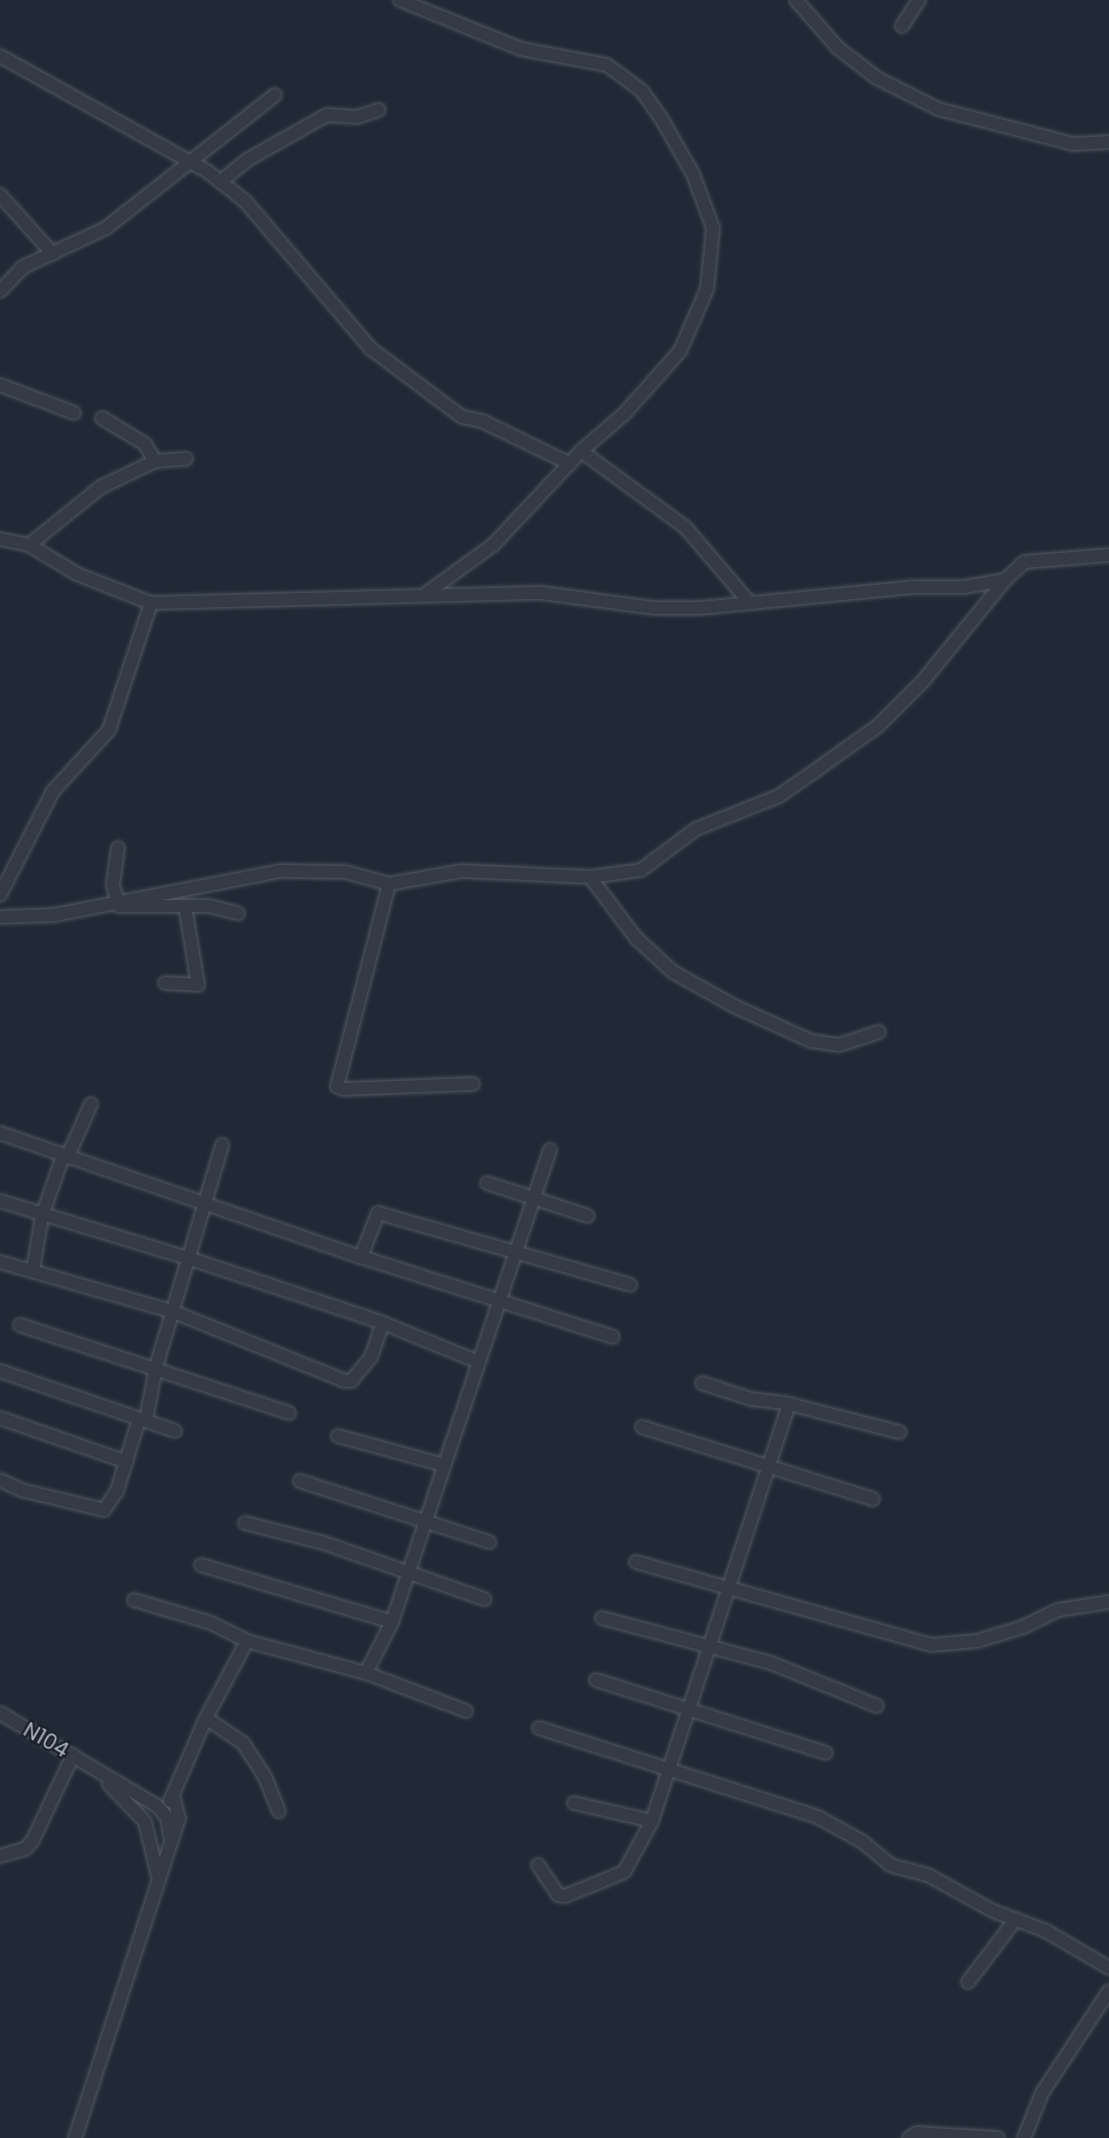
<!DOCTYPE html>
<style>
body{margin:0}
#map{position:relative;width:1109px;height:2138px;overflow:hidden;background:#212936;font-family:Poppins,sans-serif}
div>[style]{position:absolute}
.roads{filter:drop-shadow(0 0 2px #515864) drop-shadow(0 0 2px #515864)}
.minor>*{height:12px;margin:-6px;padding:0 6px;transform-origin:6px;border-radius:6px;background:#343b47}
span{translate:-50% -50%;white-space:nowrap;text-align:center;line-height:1.15;-webkit-text-stroke:5px #1a202b;paint-order:stroke}
.street-label{font-size:21px;color:#aeb5c3}
</style>
<div id="map">
<div class="roads">
<div class="minor">
<i style="left:400px;top:0;width:131px;rotate:22deg"></i>
<i style="left:521px;top:49px;width:87px;rotate:10.5deg"></i>
<i style="left:607px;top:65px;width:44px;rotate:36.6deg"></i>
<i style="left:642px;top:91px;width:33px;rotate:55deg"></i>
<i style="left:661px;top:118px;width:64px;rotate:60.3deg"></i>
<i style="left:693px;top:174px;width:58px;rotate:69.7deg"></i>
<i style="left:713px;top:228px;width:61px;rotate:95.6deg"></i>
<i style="left:707px;top:289px;width:68px;rotate:113.5deg"></i>
<i style="left:680px;top:351px;width:84px;rotate:131.6deg"></i>
<i style="left:624px;top:414px;width:57px;rotate:139.3deg"></i>
<i style="left:581px;top:451px;width:129px;rotate:133.1deg"></i>
<i style="left:493px;top:545px;width:82px;rotate:144deg"></i>
<i style="left:796px;top:0;width:64px;rotate:48.8deg"></i>
<i style="left:838px;top:48px;width:49px;rotate:37.6deg"></i>
<i style="left:877px;top:78px;width:68px;rotate:26.9deg"></i>
<i style="left:938px;top:109px;width:139px;rotate:14.5deg"></i>
<i style="left:1073px;top:144px;width:36px;rotate:-3deg"></i>
<i style="left:902px;top:26px;width:31px;rotate:-57deg"></i>
<i style="left:0;top:56px;width:237px;rotate:29.1deg"></i>
<i style="left:207px;top:171px;width:48px;rotate:38.3deg"></i>
<i style="left:245px;top:201px;width:193px;rotate:49.6deg"></i>
<i style="left:370px;top:348px;width:115px;rotate:36.9deg"></i>
<i style="left:462px;top:417px;width:20px;rotate:11deg"></i>
<i style="left:482px;top:421px;width:98px;rotate:26deg"></i>
<i style="left:220px;top:182px;width:35px;rotate:-39deg"></i>
<i style="left:247px;top:160px;width:92px;rotate:-29.4deg"></i>
<i style="left:327px;top:115px;width:30px;rotate:4deg"></i>
<i style="left:357px;top:117px;width:23px;rotate:-18deg"></i>
<i style="left:0;top:195px;width:79px;rotate:48.1deg"></i>
<i style="left:0;top:291px;width:33px;rotate:-46deg"></i>
<i style="left:23px;top:267px;width:92px;rotate:-25.2deg"></i>
<i style="left:106px;top:228px;width:215px;rotate:-38.2deg"></i>
<i style="left:0;top:385px;width:79px;rotate:20.7deg"></i>
<i style="left:102px;top:418px;width:50px;rotate:31.2deg"></i>
<i style="left:145px;top:444px;width:20px;rotate:60deg"></i>
<i style="left:581px;top:451px;width:129px;rotate:36.2deg"></i>
<i style="left:685px;top:527px;width:99px;rotate:49.5deg"></i>
<i style="left:0;top:539px;width:30px;rotate:12deg"></i>
<i style="left:29px;top:545px;width:56px;rotate:31.1deg"></i>
<i style="left:77px;top:574px;width:79px;rotate:21.4deg"></i>
<i style="left:151px;top:603px;width:391px;rotate:-1.5deg"></i>
<i style="left:542px;top:593px;width:114px;rotate:7.6deg"></i>
<i style="left:655px;top:608px;width:45px"></i>
<i style="left:700px;top:608px;width:214px;rotate:-5.6deg"></i>
<i style="left:913px;top:587px;width:51px"></i>
<i style="left:964px;top:587px;width:42px;rotate:-9.7deg"></i>
<i style="left:1005px;top:580px;width:26px;rotate:-43deg"></i>
<i style="left:1024px;top:562px;width:85px;rotate:-4.7deg"></i>
<i style="left:29px;top:545px;width:92px;rotate:-38.9deg"></i>
<i style="left:101px;top:487px;width:60px;rotate:-25.7deg"></i>
<i style="left:155px;top:461px;width:31px;rotate:-4deg"></i>
<i style="left:118px;top:848px;width:37px;rotate:98deg"></i>
<i style="left:113px;top:885px;width:22px;rotate:74deg"></i>
<i style="left:119px;top:906px;width:90px"></i>
<i style="left:209px;top:906px;width:30px;rotate:14deg"></i>
<i style="left:590px;top:877px;width:51px;rotate:-7.8deg"></i>
<i style="left:641px;top:870px;width:69px;rotate:-36.7deg"></i>
<i style="left:696px;top:829px;width:89px;rotate:-21.7deg"></i>
<i style="left:779px;top:796px;width:40px;rotate:-34.9deg"></i>
<i style="left:812px;top:773px;width:82px;rotate:-35.6deg"></i>
<i style="left:879px;top:725px;width:62px;rotate:-45deg"></i>
<i style="left:923px;top:681px;width:130px;rotate:-50.9deg"></i>
<i style="left:389px;top:884px;width:209px;rotate:104.4deg"></i>
<i style="left:337px;top:1086px;width:8px;rotate:23deg"></i>
<i style="left:344px;top:1089px;width:129px;rotate:-2.2deg"></i>
<i style="left:0;top:895px;width:117px;rotate:-63deg"></i>
<i style="left:53px;top:791px;width:83px;rotate:-47.4deg"></i>
<i style="left:109px;top:730px;width:134px;rotate:-71.7deg"></i>
<i style="left:0;top:917px;width:54px;rotate:-2.1deg"></i>
<i style="left:54px;top:915px;width:230px;rotate:-11deg"></i>
<i style="left:280px;top:871px;width:66px;rotate:0.9deg"></i>
<i style="left:346px;top:872px;width:45px;rotate:15.6deg"></i>
<i style="left:389px;top:884px;width:73px;rotate:-10.2deg"></i>
<i style="left:461px;top:871px;width:129px;rotate:2.7deg"></i>
<i style="left:590px;top:877px;width:76px;rotate:53deg"></i>
<i style="left:636px;top:938px;width:50px;rotate:42.6deg"></i>
<i style="left:673px;top:972px;width:70px;rotate:29.1deg"></i>
<i style="left:734px;top:1006px;width:85px;rotate:24.4deg"></i>
<i style="left:811px;top:1041px;width:28px;rotate:8deg"></i>
<i style="left:839px;top:1045px;width:42px;rotate:-18deg"></i>
<i style="left:165px;top:983px;width:33px;rotate:3deg"></i>
<i style="left:198px;top:985px;width:80px;rotate:-99.3deg"></i>
<i style="left:0;top:1133px;width:382px;rotate:19deg"></i>
<i style="left:361px;top:1257px;width:264px;rotate:17.6deg"></i>
<i style="left:67px;top:1158px;width:59px;rotate:-66deg"></i>
<i style="left:487px;top:1183px;width:106px;rotate:18.1deg"></i>
<i style="left:0;top:1201px;width:196px;rotate:16.9deg"></i>
<i style="left:188px;top:1258px;width:206px;rotate:18.4deg"></i>
<i style="left:383px;top:1323px;width:100px;rotate:22.2deg"></i>
<i style="left:361px;top:1257px;width:47px;rotate:-68.9deg"></i>
<i style="left:378px;top:1213px;width:262px;rotate:15.9deg"></i>
<i style="left:0;top:1262px;width:181px;rotate:16deg"></i>
<i style="left:174px;top:1312px;width:184px;rotate:22deg"></i>
<i style="left:345px;top:1381px;width:6px"></i>
<i style="left:351px;top:1381px;width:31px;rotate:-50deg"></i>
<i style="left:371px;top:1357px;width:36px;rotate:-71deg"></i>
<i style="left:33px;top:1270px;width:55px;rotate:-80.5deg"></i>
<i style="left:42px;top:1216px;width:64px;rotate:-70.7deg"></i>
<i style="left:20px;top:1325px;width:283px;rotate:18.1deg"></i>
<i style="left:0;top:1371px;width:185px;rotate:18.9deg"></i>
<i style="left:702px;top:1383px;width:52px;rotate:18.1deg"></i>
<i style="left:751px;top:1399px;width:38px;rotate:7deg"></i>
<i style="left:0;top:1418px;width:134px;rotate:19.1deg"></i>
<i style="left:146px;top:1420px;width:54px;rotate:-79.3deg"></i>
<i style="left:156px;top:1367px;width:232px;rotate:-73.4deg"></i>
<i style="left:642px;top:1427px;width:242px;rotate:17.3deg"></i>
<i style="left:338px;top:1436px;width:110px;rotate:15.3deg"></i>
<i style="left:0;top:1480px;width:23px;rotate:25deg"></i>
<i style="left:21px;top:1490px;width:85px;rotate:13.5deg"></i>
<i style="left:104px;top:1510px;width:23px;rotate:-56deg"></i>
<i style="left:117px;top:1491px;width:75px;rotate:-73deg"></i>
<i style="left:300px;top:1481px;width:199px;rotate:17.9deg"></i>
<i style="left:245px;top:1523px;width:81px;rotate:14.2deg"></i>
<i style="left:324px;top:1543px;width:170px;rotate:19.3deg"></i>
<i style="left:636px;top:1562px;width:306px;rotate:15.7deg"></i>
<i style="left:931px;top:1645px;width:46px;rotate:-5deg"></i>
<i style="left:977px;top:1641px;width:48px;rotate:-16.9deg"></i>
<i style="left:1023px;top:1627px;width:39px;rotate:-26deg"></i>
<i style="left:1058px;top:1610px;width:52px;rotate:-8.9deg"></i>
<i style="left:201px;top:1565px;width:199px;rotate:16.6deg"></i>
<i style="left:134px;top:1600px;width:80px;rotate:16.6deg"></i>
<i style="left:211px;top:1623px;width:40px;rotate:26.6deg"></i>
<i style="left:247px;top:1641px;width:123px;rotate:15.1deg"></i>
<i style="left:366px;top:1673px;width:107px;rotate:20.8deg"></i>
<i style="left:602px;top:1618px;width:175px;rotate:14.9deg"></i>
<i style="left:771px;top:1663px;width:114px;rotate:22.1deg"></i>
<i style="left:366px;top:1673px;width:57px;rotate:-63deg"></i>
<i style="left:392px;top:1622px;width:498px;rotate:-71.5deg"></i>
<i style="left:596px;top:1680px;width:241px;rotate:17.6deg"></i>
<i style="left:0;top:1713px;width:182px;rotate:30.6deg"></i>
<i style="left:157px;top:1806px;width:15px;rotate:48deg"></i>
<i style="left:167px;top:1817px;width:19px;rotate:81deg"></i>
<i style="left:206px;top:1718px;width:45px;rotate:34deg"></i>
<i style="left:243px;top:1743px;width:40px;rotate:57.1deg"></i>
<i style="left:265px;top:1777px;width:37px;rotate:68deg"></i>
<i style="left:539px;top:1728px;width:293px;rotate:17.7deg"></i>
<i style="left:818px;top:1817px;width:51px;rotate:29.1deg"></i>
<i style="left:863px;top:1842px;width:35px;rotate:40deg"></i>
<i style="left:890px;top:1865px;width:39px;rotate:15deg"></i>
<i style="left:928px;top:1875px;width:74px;rotate:29deg"></i>
<i style="left:993px;top:1911px;width:57px;rotate:20.7deg"></i>
<i style="left:1046px;top:1931px;width:73px;rotate:30.4deg"></i>
<i style="left:109px;top:1784px;width:52px;rotate:46.5deg"></i>
<i style="left:145px;top:1822px;width:56px;rotate:76.5deg"></i>
<i style="left:170px;top:1801px;width:90px;rotate:-66.6deg"></i>
<i style="left:206px;top:1718px;width:87px;rotate:-62deg"></i>
<i style="left:574px;top:1803px;width:80px;rotate:13deg"></i>
<i style="left:0;top:1856px;width:26px;rotate:-16deg"></i>
<i style="left:25px;top:1849px;width:12px;rotate:-48deg"></i>
<i style="left:33px;top:1840px;width:94px;rotate:-64.8deg"></i>
<i style="left:538px;top:1865px;width:36px;rotate:56deg"></i>
<i style="left:558px;top:1895px;width:7px;rotate:8deg"></i>
<i style="left:565px;top:1896px;width:64px;rotate:-22.1deg"></i>
<i style="left:624px;top:1872px;width:58px;rotate:-61.2deg"></i>
<i style="left:652px;top:1821px;width:439px;rotate:-71.8deg"></i>
<i style="left:789px;top:1404px;width:114px;rotate:14.3deg"></i>
<i style="left:968px;top:1982px;width:79px;rotate:-52.7deg"></i>
<i style="left:75px;top:2138px;width:336px;rotate:-72deg"></i>
<i style="left:179px;top:1818px;width:23px;rotate:-105deg"></i>
<i style="left:909px;top:2138px;width:9px;rotate:-32deg"></i>
<i style="left:917px;top:2133px;width:81px;rotate:3.5deg"></i>
<i style="left:1024px;top:2138px;width:48px;rotate:-68.2deg"></i>
<i style="left:1042px;top:2093px;width:122px;rotate:-56.7deg"></i>
</div>
</div>
<div class="street-label">
<span style="left:46px;top:1740px;rotate:30deg">N104</span>
</div>
</div>
